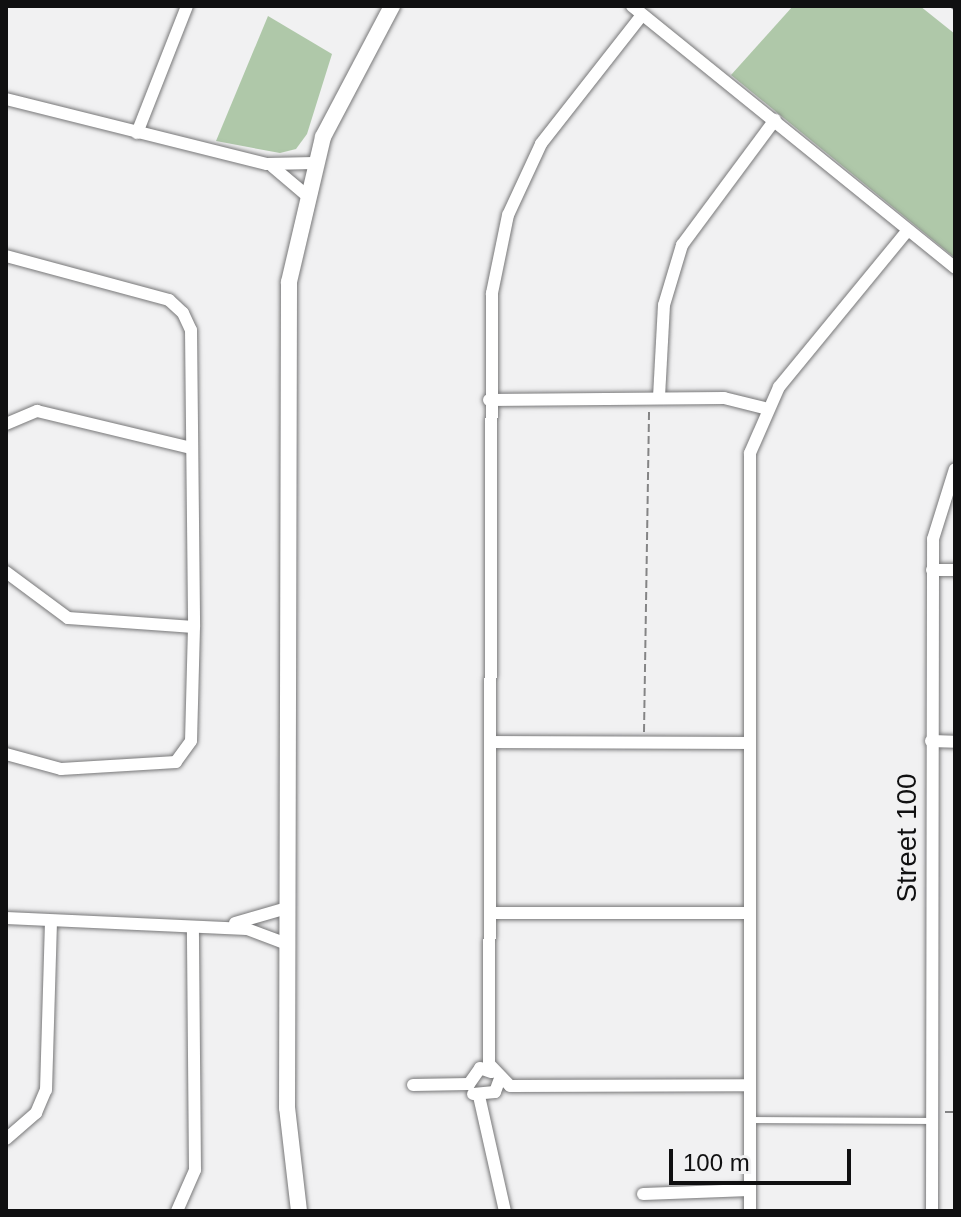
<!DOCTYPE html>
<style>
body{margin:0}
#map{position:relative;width:961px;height:1217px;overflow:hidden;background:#f1f1f2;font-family:Helvetica,sans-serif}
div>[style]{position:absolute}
.green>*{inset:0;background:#afc8a9}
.path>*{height:2px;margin-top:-1px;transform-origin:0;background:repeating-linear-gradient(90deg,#848485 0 8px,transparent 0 12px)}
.roads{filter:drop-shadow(0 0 2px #777778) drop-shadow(0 0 2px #777778)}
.service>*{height:6px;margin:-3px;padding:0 3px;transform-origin:3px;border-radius:3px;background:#fff}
.minor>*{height:12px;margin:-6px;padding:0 6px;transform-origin:6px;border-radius:6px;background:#fff}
.tertiary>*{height:16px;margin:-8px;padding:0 8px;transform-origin:8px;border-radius:8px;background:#fff}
span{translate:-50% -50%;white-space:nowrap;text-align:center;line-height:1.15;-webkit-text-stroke:7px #f1f1f2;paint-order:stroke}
.street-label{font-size:28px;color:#101011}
.frame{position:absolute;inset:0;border:8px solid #101011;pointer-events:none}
.scale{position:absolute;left:669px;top:1149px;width:182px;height:36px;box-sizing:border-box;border:4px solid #101011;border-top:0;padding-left:10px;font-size:24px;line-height:28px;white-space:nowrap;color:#101011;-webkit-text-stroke:6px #f1f1f2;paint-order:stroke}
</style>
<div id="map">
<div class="green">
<i style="clip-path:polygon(793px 6px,920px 6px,955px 34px,955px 258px,731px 75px)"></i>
<i style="clip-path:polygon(268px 16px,332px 54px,307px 134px,296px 149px,280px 153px,216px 141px)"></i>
</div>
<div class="path">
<i style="left:950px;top:6px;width:6px;rotate:39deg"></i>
<i style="left:644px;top:732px;width:322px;rotate:-89.1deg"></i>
<i style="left:945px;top:1112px;width:10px"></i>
</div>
<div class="roads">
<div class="service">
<i style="left:751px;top:1120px;width:181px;rotate:0.3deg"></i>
</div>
<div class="minor">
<i style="left:632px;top:6px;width:416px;rotate:39deg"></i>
<i style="left:642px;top:15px;width:164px;rotate:128.1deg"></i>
<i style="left:541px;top:144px;width:78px;rotate:114.9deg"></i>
<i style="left:508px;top:215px;width:80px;rotate:101.6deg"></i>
<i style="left:492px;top:293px;width:771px;rotate:90.22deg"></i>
<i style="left:489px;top:1064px;width:30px;rotate:46deg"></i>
<i style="left:510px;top:1086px;width:240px;rotate:-0.2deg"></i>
<i style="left:6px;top:99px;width:269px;rotate:14deg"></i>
<i style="left:267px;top:164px;width:47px;rotate:-1.2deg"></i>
<i style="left:137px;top:133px;width:136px;rotate:-68.5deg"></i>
<i style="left:273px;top:167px;width:42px;rotate:40.2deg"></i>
<i style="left:6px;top:256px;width:169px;rotate:15.1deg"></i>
<i style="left:169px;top:300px;width:19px;rotate:43deg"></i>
<i style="left:183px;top:313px;width:19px;rotate:65deg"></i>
<i style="left:191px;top:330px;width:297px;rotate:89.4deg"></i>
<i style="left:194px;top:627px;width:114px;rotate:91.5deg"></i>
<i style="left:191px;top:741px;width:26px;rotate:126deg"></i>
<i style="left:176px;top:762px;width:115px;rotate:176.5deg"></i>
<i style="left:61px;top:769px;width:57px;rotate:-164.7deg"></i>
<i style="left:659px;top:397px;width:92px;rotate:-86.9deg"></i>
<i style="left:664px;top:305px;width:63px;rotate:-73.3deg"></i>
<i style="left:682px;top:245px;width:156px;rotate:-53.4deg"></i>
<i style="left:489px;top:400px;width:235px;rotate:-0.5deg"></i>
<i style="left:724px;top:398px;width:41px;rotate:14deg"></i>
<i style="left:6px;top:424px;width:34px;rotate:-23deg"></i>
<i style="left:37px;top:411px;width:158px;rotate:13.5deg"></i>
<i style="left:932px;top:570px;width:23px"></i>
<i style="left:6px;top:572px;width:77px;rotate:36.6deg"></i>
<i style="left:68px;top:618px;width:126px;rotate:4.1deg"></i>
<i style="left:931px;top:741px;width:24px;rotate:2deg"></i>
<i style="left:490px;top:742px;width:259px;rotate:0.2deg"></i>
<i style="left:490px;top:913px;width:259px"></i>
<i style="left:6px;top:918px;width:241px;rotate:2.6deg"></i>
<i style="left:247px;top:929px;width:43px;rotate:20.6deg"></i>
<i style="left:235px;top:923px;width:54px;rotate:-16.1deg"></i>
<i style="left:413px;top:1085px;width:56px;rotate:-1deg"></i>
<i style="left:469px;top:1084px;width:19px;rotate:-55deg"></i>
<i style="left:480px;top:1068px;width:12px;rotate:20deg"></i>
<i style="left:473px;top:1094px;width:22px;rotate:-5deg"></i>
<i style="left:495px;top:1092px;width:12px;rotate:-70deg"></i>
<i style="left:479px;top:1096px;width:118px;rotate:77.3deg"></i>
<i style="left:6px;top:1139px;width:40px;rotate:-41deg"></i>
<i style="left:36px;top:1113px;width:25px;rotate:-67deg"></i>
<i style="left:46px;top:1090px;width:167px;rotate:-88.3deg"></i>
<i style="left:643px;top:1194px;width:107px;rotate:-2.1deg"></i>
<i style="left:177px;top:1211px;width:45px;rotate:-66.3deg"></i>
<i style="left:195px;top:1170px;width:243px;rotate:-90.5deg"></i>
<i style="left:750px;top:1211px;width:758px;rotate:-90deg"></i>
<i style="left:750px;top:453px;width:72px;rotate:-66.3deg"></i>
<i style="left:779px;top:387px;width:203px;rotate:-50.6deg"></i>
<i style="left:932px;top:1211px;width:672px;rotate:-89.91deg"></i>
<i style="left:933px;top:539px;width:73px;rotate:-72.6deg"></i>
</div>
<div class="tertiary">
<i style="left:299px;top:1211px;width:104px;rotate:-96.6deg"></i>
<i style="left:287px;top:1108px;width:826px;rotate:-89.86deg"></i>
<i style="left:289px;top:282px;width:149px;rotate:-76.8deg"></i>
<i style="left:323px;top:137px;width:148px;rotate:-62.2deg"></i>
</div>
</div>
<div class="street-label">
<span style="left:907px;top:838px;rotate:-90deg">Street 100</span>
</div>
<div class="frame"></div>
<div class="scale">100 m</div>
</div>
